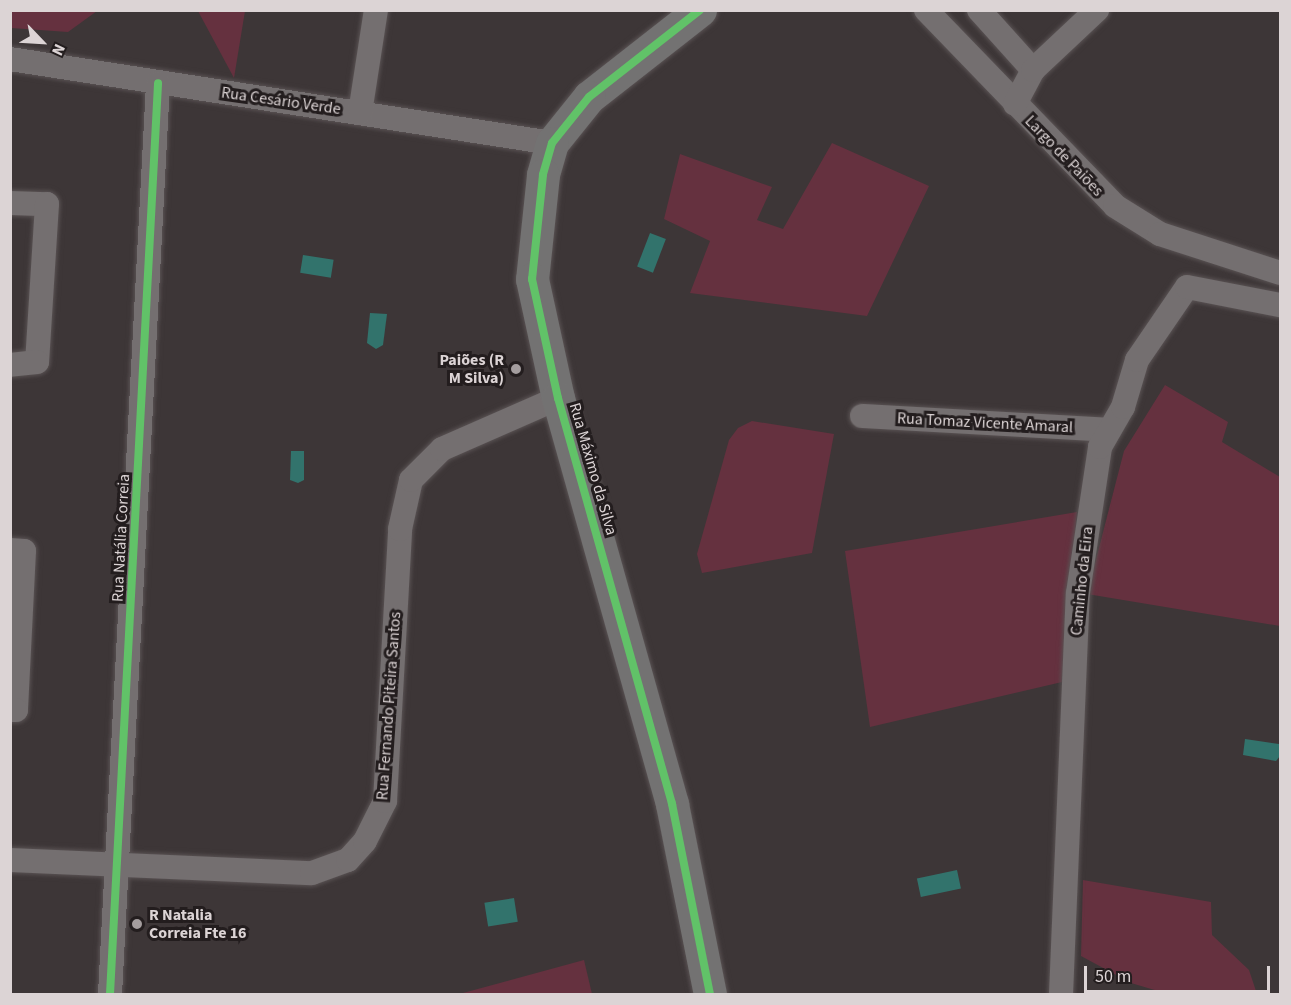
<!DOCTYPE html>
<meta charset="utf-8">
<style>
body{margin:0}
#map{position:relative;width:1291px;height:1005px;overflow:hidden;background:#3d3637;font-family:"Source Sans 3",sans-serif}
div>[style]{position:absolute}
.green>*{inset:0;background:#65313f}
.water>*{inset:0;background:#32736c;transform-origin:0 0}
.roads{filter:drop-shadow(0 0 2px #595253) drop-shadow(0 0 2px #595253)}
.street>*{height:24px;margin:-12px;padding:0 12px;transform-origin:12px;border-radius:12px;background:#746f70}
.secondary>*{height:33px;margin:-16.5px;padding:0 16.5px;transform-origin:16.5px;border-radius:16.5px;background:#737272}
.cycleway>*{height:8px;margin:-4px;padding:0 4px;transform-origin:4px;border-radius:4px;background:#61c268}
.dots>*{width:16px;height:16px;translate:-50% -50%;box-sizing:border-box;border:3px solid #231d1e;border-radius:50%}
span{translate:-50% -50%;white-space:nowrap;text-align:center;line-height:1.15;-webkit-text-stroke:6px #231d1e;paint-order:stroke}
.street-label{font-size:16px;color:#dcd4d5}
.poi-label{font-size:16px;color:#dcd4d5;font-weight:700}
.right{translate:-100% -50%;text-align:right}
.left{translate:0 -50%;text-align:left}
.frame{position:absolute;inset:0;border:12px solid #dcd4d5;pointer-events:none}
.north{position:absolute;left:12px;top:12px;width:60px;height:60px;-webkit-text-stroke:4px #231d1e;paint-order:stroke;rotate:115deg;font-size:16px;font-weight:700;line-height:24px;text-align:center;color:#dcd4d5}
.north::after{content:'';display:block;margin:auto;width:21px;height:27px;background:#dcd4d5;clip-path:polygon(50% 0,100% 100%,50% 72%,0 100%)}
.scale{position:absolute;left:1084px;top:966px;width:186px;height:27px;box-sizing:border-box;border:3px solid #dcd4d5;border-top:0;padding-left:8px;font-size:18px;line-height:21px;white-space:nowrap;color:#dcd4d5;-webkit-text-stroke:4px #231d1e;paint-order:stroke}
</style>
<div id="map">
<div class="green">
<i style="clip-path:polygon(10px 11px,11px 10px,97px 11px,68px 32px,11px 28px)"></i>
<i style="clip-path:polygon(198px 11px,245px 11px,234px 78px)"></i>
<i style="clip-path:polygon(832px 143px,929px 186px,867px 316px,690px 293px,710px 241px,664px 219px,680px 154px,772px 187px,757px 220px,783px 229px)"></i>
<i style="clip-path:polygon(1165px 385px,1228px 422px,1222px 442px,1280px 477px,1280px 626px,1087px 594px,1124px 451px)"></i>
<i style="clip-path:polygon(752px 421px,834px 434px,812px 553px,702px 573px,697px 554px,729px 440px,738px 428px)"></i>
<i style="clip-path:polygon(1077px 512px,1062px 682px,870px 727px,845px 551px)"></i>
<i style="clip-path:polygon(1083px 880px,1211px 902px,1212px 935px,1249px 970px,1257px 994px,1168px 994px,1131px 983px,1081px 956px)"></i>
<i style="clip-path:polygon(584px 960px,592px 994px,463px 994px,463px 993px)"></i>
</div>
<div class="water">
<i style="left:650px;top:233px;width:17px;height:36px;rotate:21deg"></i>
<i style="left:303px;top:255px;width:31px;height:18px;rotate:9deg"></i>
<i style="clip-path:polygon(370px 313px,387px 314px,383px 345px,376px 349px,367px 343px)"></i>
<i style="clip-path:polygon(291px 451px,304px 451px,304px 480px,298px 483px,290px 480px)"></i>
<i style="clip-path:polygon(1245px 739px,1279px 744px,1280px 756px,1276px 761px,1243px 755px)"></i>
<i style="left:957px;top:870px;width:19px;height:41px;rotate:78deg"></i>
<i style="left:514px;top:898px;width:24px;height:30px;rotate:81deg"></i>
</div>
<div class="roads">
<div class="street">
<i style="left:926px;top:10px;width:272px;rotate:46deg"></i>
<i style="left:1115px;top:206px;width:53px;rotate:31.9deg"></i>
<i style="left:1160px;top:234px;width:126px;rotate:18deg"></i>
<i style="left:979px;top:10px;width:81px;rotate:48deg"></i>
<i style="left:10px;top:59px;width:548px;rotate:8.81deg"></i>
<i style="left:1015px;top:104px;width:38px;rotate:-62deg"></i>
<i style="left:1033px;top:70px;width:88px;rotate:-43.2deg"></i>
<i style="left:360px;top:113px;width:104px;rotate:-81.2deg"></i>
<i style="left:10px;top:203px;width:37px;rotate:2deg"></i>
<i style="left:47px;top:204px;width:158px;rotate:93.6deg"></i>
<i style="left:37px;top:362px;width:27px;rotate:174deg"></i>
<i style="left:862px;top:416px;width:247px;rotate:3.2deg"></i>
<i style="left:10px;top:550px;width:14px;rotate:4deg"></i>
<i style="left:24px;top:551px;width:159px;rotate:92.9deg"></i>
<i style="left:16px;top:710px;width:6px;rotate:180deg"></i>
<i style="left:10px;top:860px;width:302px;rotate:2.5deg"></i>
<i style="left:312px;top:873px;width:38px;rotate:-20deg"></i>
<i style="left:348px;top:860px;width:25px;rotate:-48deg"></i>
<i style="left:365px;top:841px;width:45px;rotate:-63.4deg"></i>
<i style="left:385px;top:801px;width:272px;rotate:-86.8deg"></i>
<i style="left:400px;top:529px;width:50px;rotate:-77.3deg"></i>
<i style="left:411px;top:480px;width:44px;rotate:-45deg"></i>
<i style="left:442px;top:449px;width:127px;rotate:-23.7deg"></i>
<i style="left:110px;top:994px;width:912px;rotate:-86.98deg"></i>
<i style="left:1061px;top:994px;width:401px;rotate:-87.6deg"></i>
<i style="left:1078px;top:593px;width:148px;rotate:-81.4deg"></i>
<i style="left:1100px;top:447px;width:46px;rotate:-60.1deg"></i>
<i style="left:1123px;top:407px;width:49px;rotate:-73.4deg"></i>
<i style="left:1137px;top:360px;width:88px;rotate:-55.6deg"></i>
<i style="left:1187px;top:287px;width:95px;rotate:11deg"></i>
</div>
<div class="secondary">
<i style="left:700px;top:10px;width:141px;rotate:141.9deg"></i>
<i style="left:589px;top:97px;width:59px;rotate:128.8deg"></i>
<i style="left:552px;top:143px;width:33px;rotate:106deg"></i>
<i style="left:543px;top:175px;width:105px;rotate:96deg"></i>
<i style="left:532px;top:279px;width:122px;rotate:77.7deg"></i>
<i style="left:558px;top:398px;width:422px;rotate:74.3deg"></i>
<i style="left:672px;top:804px;width:194px;rotate:78.7deg"></i>
</div>
</div>
<div class="cycleway">
<i style="left:700px;top:10px;width:141px;rotate:141.9deg"></i>
<i style="left:589px;top:97px;width:59px;rotate:128.8deg"></i>
<i style="left:552px;top:143px;width:33px;rotate:106deg"></i>
<i style="left:543px;top:175px;width:105px;rotate:96deg"></i>
<i style="left:532px;top:279px;width:122px;rotate:77.7deg"></i>
<i style="left:558px;top:398px;width:422px;rotate:74.3deg"></i>
<i style="left:672px;top:804px;width:194px;rotate:78.7deg"></i>
<i style="left:110px;top:994px;width:912px;rotate:-86.98deg"></i>
</div>
<div class="dots">
<i style="left:516px;top:369px;background:#a49d9e"></i>
<i style="left:137px;top:924px;background:#a49d9e"></i>
</div>
<div class="street-label">
<span style="left:281px;top:101px;rotate:8deg">Rua Cesário Verde</span>
<span style="left:1064px;top:156px;rotate:46deg">Largo de Paiões</span>
<span style="left:985px;top:423px;rotate:3deg">Rua Tomaz Vicente Amaral</span>
<span style="left:593px;top:469px;rotate:74deg">Rua Máximo da Silva</span>
<span style="left:121px;top:538px;rotate:-87deg">Rua Natália Correia</span>
<span style="left:1082px;top:581px;rotate:-84deg">Caminho da Eira</span>
<span style="left:389px;top:706px;rotate:-86deg">Rua Fernando Piteira Santos</span>
</div>
<div class="poi-label">
<span class="right" style="left:504px;top:369px">Paiões (R<br>M Silva)</span>
<span class="left" style="left:149px;top:924px">R Natalia<br>Correia Fte 16</span>
</div>
<div class="frame"></div>
<div class="north">N</div>
<div class="scale">50 m</div>
</div>
